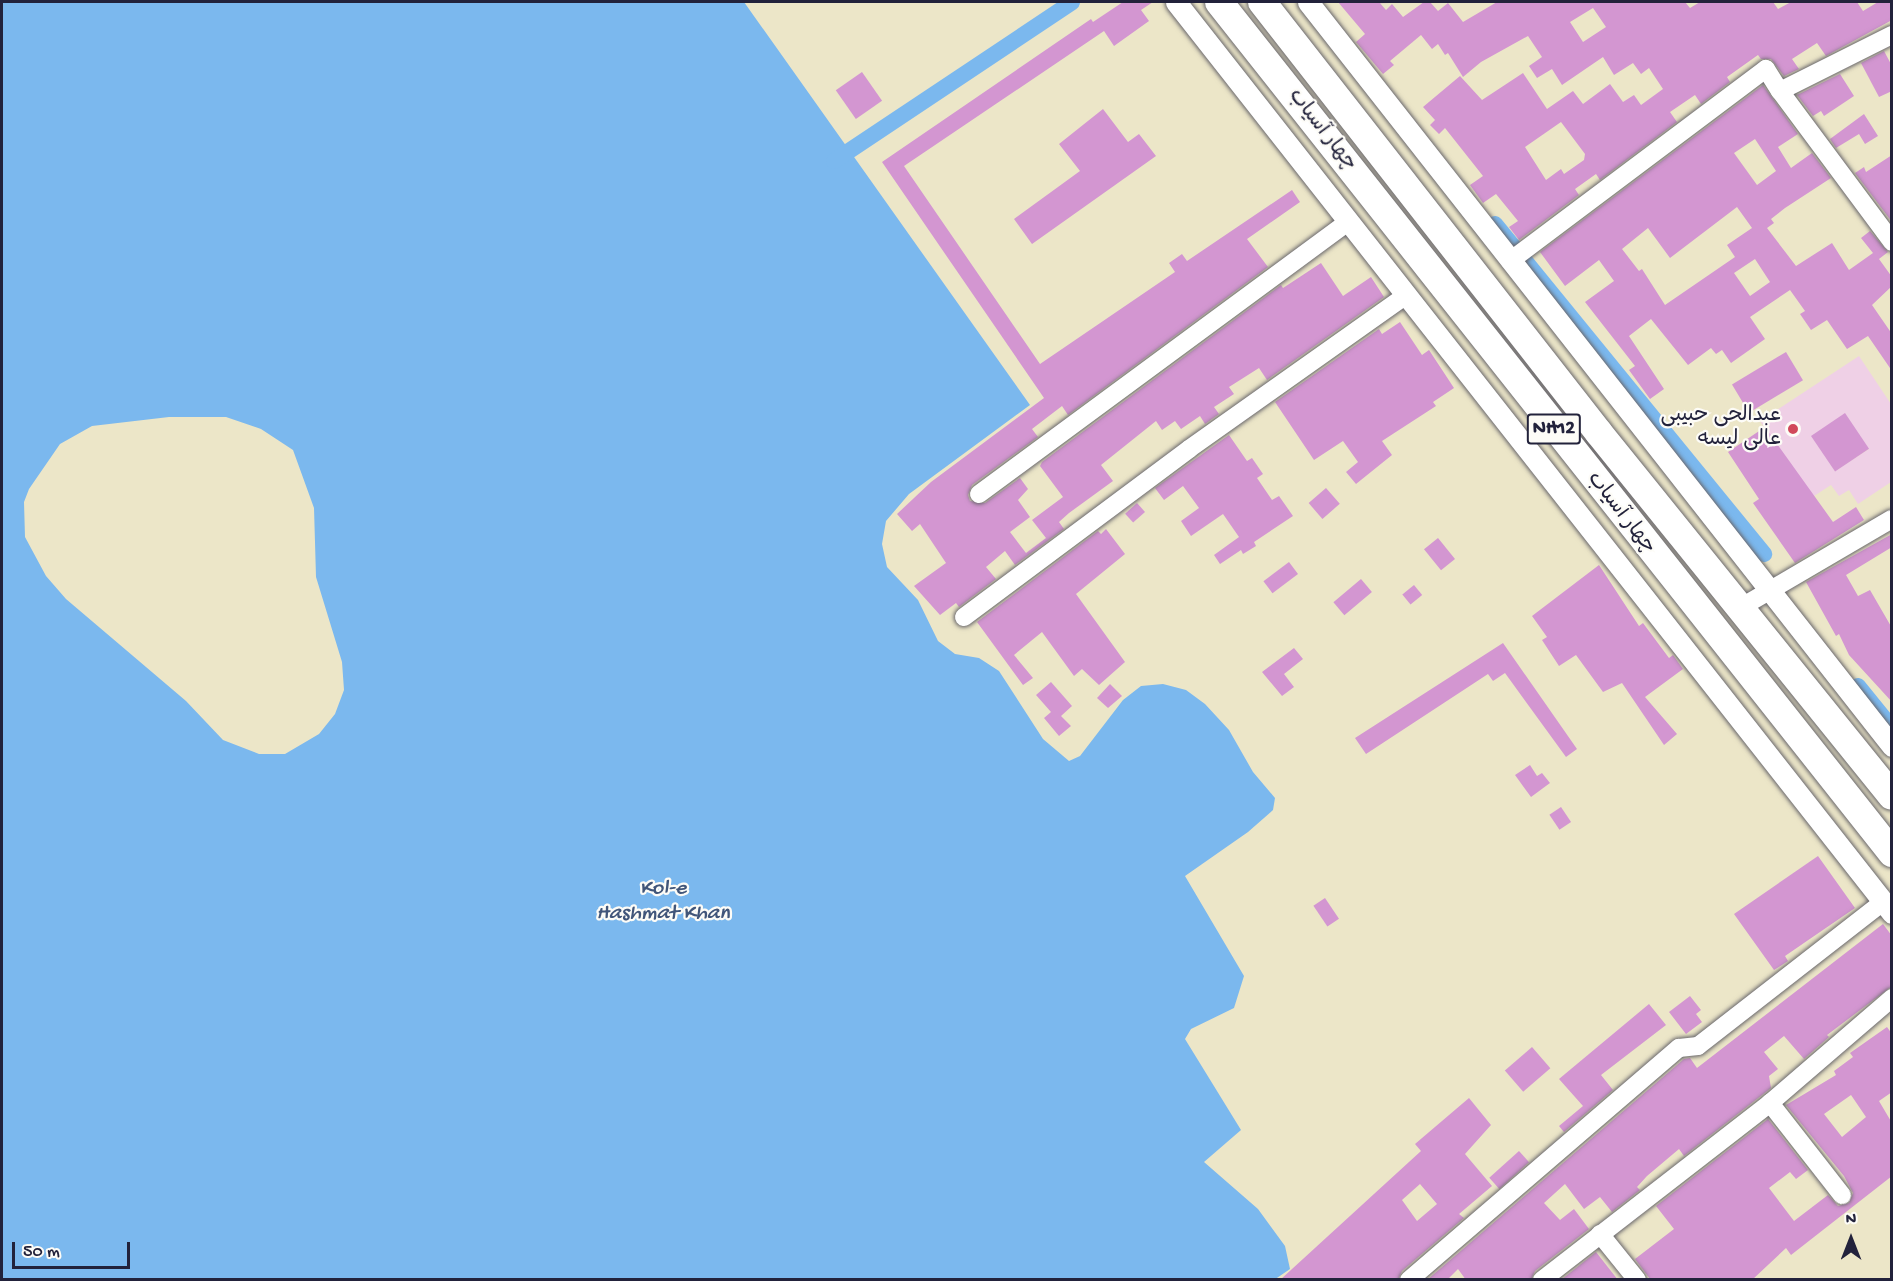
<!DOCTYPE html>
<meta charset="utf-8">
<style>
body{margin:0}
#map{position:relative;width:1893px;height:1281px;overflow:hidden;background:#ece6c8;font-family:"Gochi Hand","Playpen Sans Arabic",sans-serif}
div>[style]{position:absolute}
.built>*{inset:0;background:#efd0e6}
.water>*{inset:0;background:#7bb8ee}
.canal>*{height:16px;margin:-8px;padding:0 8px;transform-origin:8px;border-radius:8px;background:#7bb8ee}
.building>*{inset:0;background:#d396d1;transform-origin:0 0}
.roads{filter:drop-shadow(0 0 2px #69676c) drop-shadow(0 0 2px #69676c)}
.minor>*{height:18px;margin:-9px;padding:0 9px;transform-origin:9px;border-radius:9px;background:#fff}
.tertiary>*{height:21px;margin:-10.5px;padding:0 10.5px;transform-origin:10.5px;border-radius:10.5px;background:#fff}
.trunk>*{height:28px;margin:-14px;padding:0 14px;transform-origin:14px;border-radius:14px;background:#fff}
.dots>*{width:16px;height:16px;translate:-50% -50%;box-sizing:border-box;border:3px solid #fdfcf7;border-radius:50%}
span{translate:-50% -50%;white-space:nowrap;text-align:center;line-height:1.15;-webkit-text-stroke:4.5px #fdfcf7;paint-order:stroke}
.shield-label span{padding:2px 4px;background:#fdfcf7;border:2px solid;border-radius:4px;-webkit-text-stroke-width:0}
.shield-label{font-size:20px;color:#22223b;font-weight:700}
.street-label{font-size:21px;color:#22223b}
.poi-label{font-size:21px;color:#22223b}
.right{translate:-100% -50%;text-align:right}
.water-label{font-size:22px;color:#41567a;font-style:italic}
.frame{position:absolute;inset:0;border:3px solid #22223b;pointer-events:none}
.north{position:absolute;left:1821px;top:1209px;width:60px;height:60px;-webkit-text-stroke:4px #fdfcf7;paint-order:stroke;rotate:0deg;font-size:16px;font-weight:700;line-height:24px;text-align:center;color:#22223b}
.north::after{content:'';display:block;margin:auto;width:21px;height:27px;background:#22223b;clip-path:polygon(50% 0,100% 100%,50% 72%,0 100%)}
.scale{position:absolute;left:12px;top:1242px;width:118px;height:27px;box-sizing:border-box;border:3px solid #22223b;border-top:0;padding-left:8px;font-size:18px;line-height:21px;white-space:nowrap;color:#22223b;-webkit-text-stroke:4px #fdfcf7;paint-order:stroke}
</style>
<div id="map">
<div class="built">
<i style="clip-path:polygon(evenodd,1859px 356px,1891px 404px,1891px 482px,1858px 504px,1849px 490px,1839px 496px,1831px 485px,1811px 498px,1760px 421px,1859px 356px,1812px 436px,1869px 449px,1835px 471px,1812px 436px)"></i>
</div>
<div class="water">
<i style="clip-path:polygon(evenodd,2px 2px,744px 2px,1030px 405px,909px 494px,886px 521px,882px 544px,887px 567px,918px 600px,938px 641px,955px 654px,979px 658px,999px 671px,1043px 739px,1069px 761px,1080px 756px,1123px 700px,1141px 686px,1163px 684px,1186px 690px,1205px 704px,1229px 730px,1253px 772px,1275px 798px,1273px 810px,1248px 832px,1185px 876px,1244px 976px,1234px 1008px,1191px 1029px,1185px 1039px,1241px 1130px,1204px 1162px,1258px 1209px,1285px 1246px,1290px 1269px,1274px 1280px,2px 1279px,2px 2px,169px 417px,226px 417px,261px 429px,293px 450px,314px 508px,316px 577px,342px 662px,344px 690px,335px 714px,319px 734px,285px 754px,259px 754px,223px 740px,186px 701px,66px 599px,46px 576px,25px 537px,24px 502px,29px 489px,60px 444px,92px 426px,169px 417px)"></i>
</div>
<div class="canal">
<i style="left:834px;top:161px;width:286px;rotate:-33.7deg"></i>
<i style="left:1495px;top:224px;width:426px;rotate:50.8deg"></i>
<i style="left:1858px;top:686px;width:54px;rotate:51deg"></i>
</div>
<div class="building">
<i style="clip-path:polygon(1123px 2px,1153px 2px,1141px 10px,1149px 21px,1114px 46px,1104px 31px,904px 166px,1040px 364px,1175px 272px,1169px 263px,1182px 254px,1187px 261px,1292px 190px,1300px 202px,1247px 239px,1268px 267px,1068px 415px,1062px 406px,1032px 429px,1038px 437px,972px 485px,968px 495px,970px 501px,985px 503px,1020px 478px,1028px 489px,1018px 500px,1030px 517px,1010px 532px,1026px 553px,1046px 538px,1032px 520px,1063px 497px,1040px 466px,1042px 462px,1281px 285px,1283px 288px,1321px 263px,1343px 296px,1371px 277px,1384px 297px,1267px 380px,1259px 368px,1229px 387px,1234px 394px,1214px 407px,1219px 414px,1205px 424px,1200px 416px,1181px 429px,1175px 421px,1162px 430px,1156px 421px,1101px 465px,1113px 481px,1069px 513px,1059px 522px,1064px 529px,1015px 565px,1005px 551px,986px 567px,996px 579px,959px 607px,956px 603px,940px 615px,914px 586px,946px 563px,920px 524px,912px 531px,897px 514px,931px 482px,1044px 398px,882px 162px,1091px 19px,1093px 22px)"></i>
<i style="clip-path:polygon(evenodd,1338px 2px,1379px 2px,1386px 10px,1392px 4px,1403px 17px,1424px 2px,1430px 2px,1438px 11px,1448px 3px,1463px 22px,1497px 2px,1685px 2px,1690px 8px,1700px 2px,1773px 2px,1778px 9px,1791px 2px,1857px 2px,1863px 11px,1878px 2px,1892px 2px,1892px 20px,1826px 56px,1817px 43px,1792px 59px,1799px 69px,1784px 76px,1771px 59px,1761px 59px,1758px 55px,1727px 77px,1730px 82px,1701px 104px,1695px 95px,1670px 112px,1677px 122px,1600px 180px,1596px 174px,1575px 189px,1579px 195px,1519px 240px,1509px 227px,1518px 221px,1496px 194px,1483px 203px,1470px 185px,1483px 176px,1445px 128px,1439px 134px,1430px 125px,1435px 120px,1423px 107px,1460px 76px,1482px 100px,1523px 73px,1547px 109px,1573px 91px,1583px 104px,1610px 84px,1623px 102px,1634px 95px,1641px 105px,1663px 89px,1649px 68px,1641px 74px,1633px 63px,1614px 75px,1603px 57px,1562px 85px,1552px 69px,1537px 78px,1529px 66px,1542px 57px,1528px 36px,1481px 62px,1463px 77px,1448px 53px,1445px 55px,1438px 44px,1432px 49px,1421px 35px,1390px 61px,1394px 65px,1383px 74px,1356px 42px,1365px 34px,1338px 2px,1593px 8px,1606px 27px,1583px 42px,1570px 22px,1593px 8px,1338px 2px,1561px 122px,1585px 154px,1584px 160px,1564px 174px,1561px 169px,1546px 180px,1525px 147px,1561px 122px)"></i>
<i style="clip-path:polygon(1884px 51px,1892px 66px,1892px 91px,1879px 97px,1861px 63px)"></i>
<i style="left:862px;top:72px;width:35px;height:32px;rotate:55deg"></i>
<i style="clip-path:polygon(1840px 74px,1854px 96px,1824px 116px,1821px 111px,1813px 116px,1797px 95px)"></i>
<i style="clip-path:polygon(evenodd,1763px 85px,1798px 134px,1778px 147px,1791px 168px,1812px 153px,1831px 178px,1785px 208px,1771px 219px,1774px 223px,1767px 228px,1796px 266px,1832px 243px,1849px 270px,1873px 253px,1861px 238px,1870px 231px,1888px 252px,1879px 259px,1892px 277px,1892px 286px,1872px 305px,1892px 334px,1892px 371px,1868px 336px,1847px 349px,1827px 320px,1811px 330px,1800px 314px,1805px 311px,1790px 290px,1750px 317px,1765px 339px,1731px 363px,1722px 350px,1716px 354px,1711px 348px,1688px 365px,1651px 319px,1629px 336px,1664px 389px,1650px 399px,1629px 370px,1635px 366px,1585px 302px,1614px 281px,1599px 260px,1565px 286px,1540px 252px,1763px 85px,1755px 139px,1776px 171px,1757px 185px,1734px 153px,1755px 139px,1763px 85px,1737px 207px,1752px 228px,1727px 245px,1735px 257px,1665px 305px,1642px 269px,1639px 271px,1622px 249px,1648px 228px,1670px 258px,1737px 207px,1763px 85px,1755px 259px,1770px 282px,1750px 296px,1734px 273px,1755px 259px)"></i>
<i style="clip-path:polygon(1103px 109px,1128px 142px,1139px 134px,1156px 156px,1032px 244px,1014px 219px,1080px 171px,1059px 144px)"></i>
<i style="clip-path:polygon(1864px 114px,1878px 136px,1865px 144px,1859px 134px,1836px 148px,1830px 139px)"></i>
<i style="clip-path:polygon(1892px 155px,1892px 222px,1855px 173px,1864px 167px,1866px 172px)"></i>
<i style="clip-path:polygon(1400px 322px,1422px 355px,1429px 350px,1454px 388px,1433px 402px,1436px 406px,1382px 441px,1392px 455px,1356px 484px,1346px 472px,1358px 462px,1343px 441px,1314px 460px,1275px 402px,1379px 329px,1382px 334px)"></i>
<i style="left:1786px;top:352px;width:33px;height:63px;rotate:59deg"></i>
<i style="left:1845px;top:413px;width:43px;height:41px;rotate:56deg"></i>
<i style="clip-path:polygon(1765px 427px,1833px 522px,1856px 507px,1864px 520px,1795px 563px,1753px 503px,1759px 499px,1728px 452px)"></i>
<i style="clip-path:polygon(1229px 435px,1247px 461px,1252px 458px,1263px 474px,1257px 478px,1272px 500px,1279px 496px,1293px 516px,1254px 542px,1256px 546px,1243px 554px,1241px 550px,1220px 564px,1214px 555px,1239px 537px,1223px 514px,1191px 536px,1181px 521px,1199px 508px,1183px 486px,1164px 500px,1155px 488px)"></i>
<i style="left:1326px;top:488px;width:21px;height:23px;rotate:49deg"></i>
<i style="left:1137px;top:503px;width:12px;height:16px;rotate:48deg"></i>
<i style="clip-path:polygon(1106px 529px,1125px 554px,1076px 594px,1125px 662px,1099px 685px,1082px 669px,1074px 676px,1042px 632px,1014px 655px,1033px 678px,1023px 685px,977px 622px,1098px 531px,1101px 534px)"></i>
<i style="clip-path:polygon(1892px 534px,1892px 547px,1846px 575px,1858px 596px,1870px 590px,1892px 628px,1892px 702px,1849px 655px,1839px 634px,1836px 636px,1806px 582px)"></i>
<i style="left:1438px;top:538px;width:27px;height:18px;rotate:51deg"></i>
<i style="left:1289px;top:562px;width:15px;height:32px;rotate:53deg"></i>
<i style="clip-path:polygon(1599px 565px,1639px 626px,1643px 623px,1669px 658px,1673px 655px,1683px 669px,1645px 697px,1677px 734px,1664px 745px,1622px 683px,1603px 692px,1576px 655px,1559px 666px,1542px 640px,1547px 637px,1532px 616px)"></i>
<i style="left:1361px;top:579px;width:17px;height:36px;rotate:50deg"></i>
<i style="left:1414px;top:585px;width:13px;height:15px;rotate:51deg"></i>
<i style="clip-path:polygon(1503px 643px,1577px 749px,1566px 757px,1505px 673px,1493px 681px,1488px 674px,1366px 754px,1355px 738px)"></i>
<i style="clip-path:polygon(1294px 648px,1303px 659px,1284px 674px,1294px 687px,1282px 696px,1262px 672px)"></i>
<i style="clip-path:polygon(1051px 682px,1072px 706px,1061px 716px,1071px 726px,1059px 736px,1044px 718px,1051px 712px,1036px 695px)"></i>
<i style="clip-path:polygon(1110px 684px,1122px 696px,1108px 708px,1097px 698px)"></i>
<i style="clip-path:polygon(1530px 765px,1537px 776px,1542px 773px,1550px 783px,1531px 797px,1515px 775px)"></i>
<i style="left:1561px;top:807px;width:18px;height:14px;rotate:56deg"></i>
<i style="clip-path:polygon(1818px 856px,1855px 908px,1785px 956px,1788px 961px,1774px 970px,1734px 914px)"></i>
<i style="left:1325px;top:898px;width:25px;height:14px;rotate:56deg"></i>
<i style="clip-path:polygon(1883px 924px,1892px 936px,1892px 986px,1827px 1035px,1829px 1037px,1804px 1059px,1784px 1036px,1764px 1052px,1778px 1069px,1769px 1076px,1771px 1088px,1684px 1156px,1679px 1149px,1647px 1176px,1637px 1187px,1640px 1190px,1612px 1212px,1600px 1197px,1584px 1209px,1565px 1184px,1544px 1203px,1560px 1220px,1574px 1209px,1589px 1229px,1535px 1271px,1531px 1280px,1466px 1280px,1458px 1269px,1447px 1280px,1427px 1280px,1684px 1059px,1690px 1058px,1697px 1068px)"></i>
<i style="clip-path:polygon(1690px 996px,1701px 1010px,1696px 1014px,1702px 1022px,1686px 1034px,1669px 1012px)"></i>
<i style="clip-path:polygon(1649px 1004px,1666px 1025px,1601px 1075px,1613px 1090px,1564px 1132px,1559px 1126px,1583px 1106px,1559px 1079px)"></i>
<i style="clip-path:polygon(evenodd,1887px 1027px,1892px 1034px,1892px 1092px,1879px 1101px,1892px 1123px,1892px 1176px,1791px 1255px,1786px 1248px,1752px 1280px,1650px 1279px,1635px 1259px,1674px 1229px,1656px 1206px,1768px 1119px,1808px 1170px,1796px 1179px,1790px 1172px,1769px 1188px,1794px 1221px,1828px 1195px,1838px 1206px,1849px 1203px,1853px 1193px,1844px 1176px,1786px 1105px,1836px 1075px,1834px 1071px,1853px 1057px,1850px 1053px,1887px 1027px,1851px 1095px,1866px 1117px,1842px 1137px,1824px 1114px,1851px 1095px)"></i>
<i style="left:1532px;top:1047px;width:28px;height:36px;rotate:49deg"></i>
<i style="clip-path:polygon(evenodd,1469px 1098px,1491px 1125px,1465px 1154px,1492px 1186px,1459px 1214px,1464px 1218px,1402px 1271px,1398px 1280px,1280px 1280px,1421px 1151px,1415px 1144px,1469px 1098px,1420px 1184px,1437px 1204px,1417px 1221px,1402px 1200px,1420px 1184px)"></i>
<i style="left:1519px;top:1151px;width:15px;height:40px;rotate:48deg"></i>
<i style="clip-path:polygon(1596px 1252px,1618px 1280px,1561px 1280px)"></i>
</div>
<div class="roads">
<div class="minor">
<i style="left:1780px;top:91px;width:188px;rotate:53.4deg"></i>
<i style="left:1510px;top:261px;width:320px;rotate:-36.9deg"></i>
<i style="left:1766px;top:69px;width:26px;rotate:58deg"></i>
<i style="left:1780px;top:91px;width:125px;rotate:-26.6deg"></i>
<i style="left:979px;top:494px;width:457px;rotate:-36.4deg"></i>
<i style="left:1740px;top:608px;width:176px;rotate:-30.4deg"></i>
<i style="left:964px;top:617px;width:281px;rotate:-36.7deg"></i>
<i style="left:1189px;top:449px;width:263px;rotate:-35.3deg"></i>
<i style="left:1770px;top:1103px;width:117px;rotate:52deg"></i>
<i style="left:1600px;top:1234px;width:59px;rotate:51.2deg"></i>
<i style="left:1409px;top:1280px;width:356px;rotate:-40.7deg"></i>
<i style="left:1679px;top:1048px;width:19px;rotate:-6deg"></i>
<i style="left:1698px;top:1046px;width:234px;rotate:-37.9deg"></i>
<i style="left:1542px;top:1280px;width:289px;rotate:-37.8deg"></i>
<i style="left:1770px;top:1103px;width:161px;rotate:-40.7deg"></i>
</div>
<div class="tertiary">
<i style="left:1176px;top:2px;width:1159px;rotate:51.83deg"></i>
<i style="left:1308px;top:2px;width:946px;rotate:51.87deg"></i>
</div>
<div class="trunk">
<i style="left:1219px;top:2px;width:1085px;rotate:51.66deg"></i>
<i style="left:1262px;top:2px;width:547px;rotate:51.98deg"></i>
<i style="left:1599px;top:433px;width:466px;rotate:51.1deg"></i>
</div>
</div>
<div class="dots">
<i style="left:1793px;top:429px;background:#d1495b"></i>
</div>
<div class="shield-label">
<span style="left:1554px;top:429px">NH12</span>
</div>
<div class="street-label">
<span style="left:1321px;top:131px;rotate:52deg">چهار آسیاب</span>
<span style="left:1620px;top:514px;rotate:52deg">چهار آسیاب</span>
</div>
<div class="poi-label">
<span class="right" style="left:1781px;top:429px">عبدالحی حبیبی<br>عالی لیسه</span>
</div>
<div class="water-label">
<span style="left:663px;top:902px">Kol-e<br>Hashmat Khan</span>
</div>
<div class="frame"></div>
<div class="north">N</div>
<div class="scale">50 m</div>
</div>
